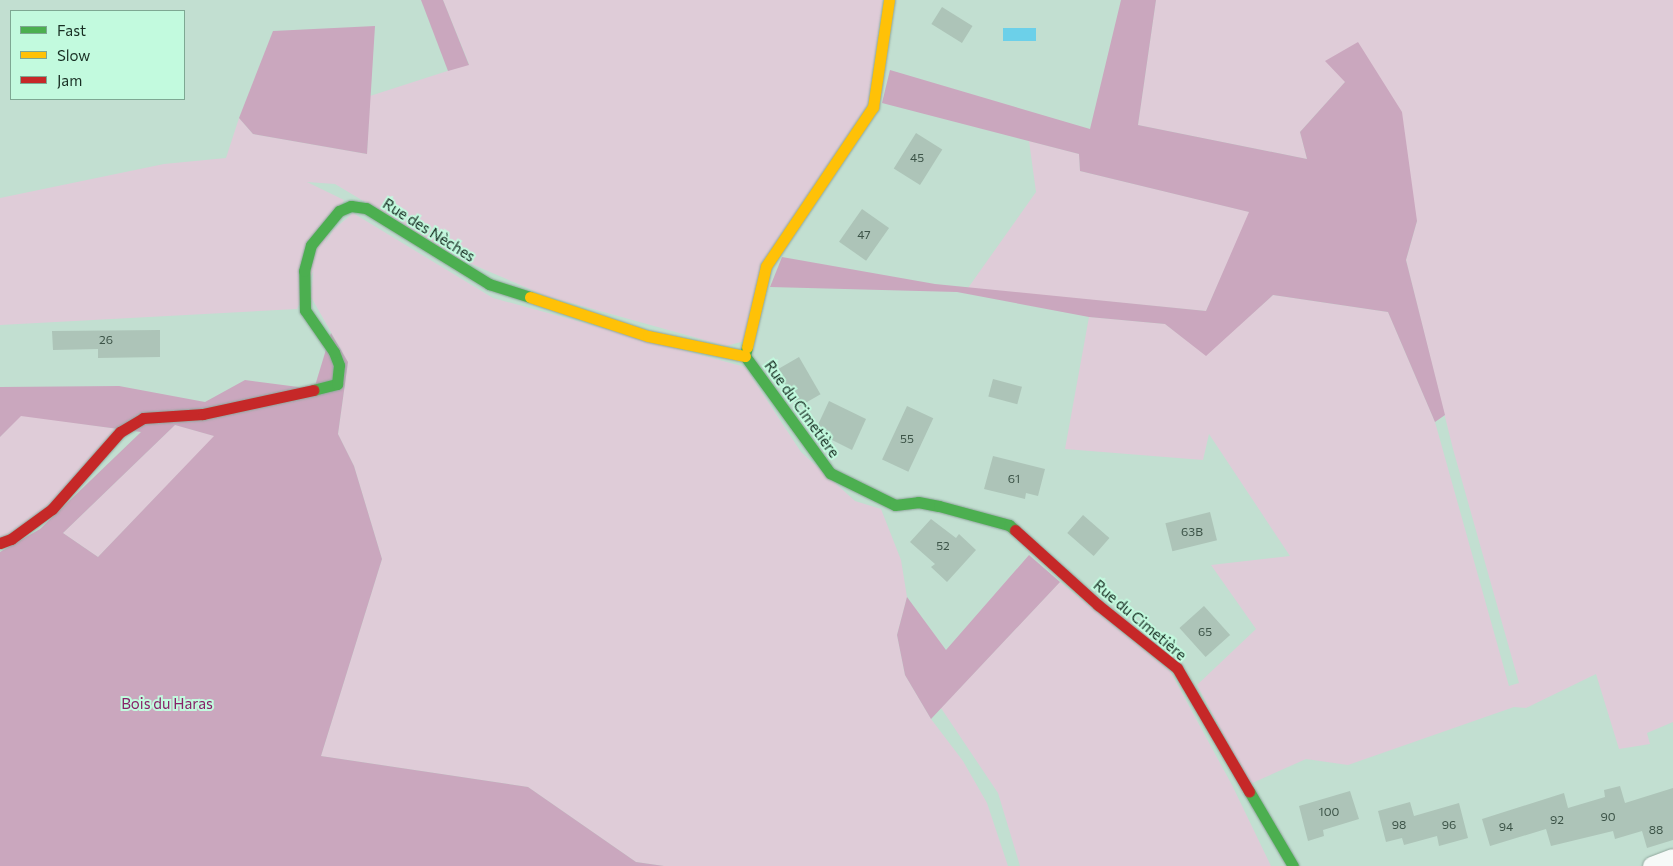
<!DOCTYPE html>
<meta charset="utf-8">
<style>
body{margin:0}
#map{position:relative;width:1673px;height:866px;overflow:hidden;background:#c2dfd1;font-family:Commissioner,sans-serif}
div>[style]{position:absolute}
.green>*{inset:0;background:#dfccd8}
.forest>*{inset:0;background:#caa7be}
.water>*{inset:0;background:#6cd0e9;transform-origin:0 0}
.building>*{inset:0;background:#adc4b8;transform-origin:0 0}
.roads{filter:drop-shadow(0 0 1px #8fa69c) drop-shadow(0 0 1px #8fa69c)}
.street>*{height:18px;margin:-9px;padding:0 9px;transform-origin:9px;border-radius:9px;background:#f6faf8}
.fast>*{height:11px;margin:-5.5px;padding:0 5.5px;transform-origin:5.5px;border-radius:5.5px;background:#4caf50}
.slow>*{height:11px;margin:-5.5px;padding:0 5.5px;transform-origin:5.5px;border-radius:5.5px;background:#ffc107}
.jam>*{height:11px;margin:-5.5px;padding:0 5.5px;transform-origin:5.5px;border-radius:5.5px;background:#c62828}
span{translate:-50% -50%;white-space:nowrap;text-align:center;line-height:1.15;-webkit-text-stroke:4px #c2fade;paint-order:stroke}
.number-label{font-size:12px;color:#3d5448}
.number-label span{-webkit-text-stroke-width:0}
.street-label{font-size:15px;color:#182e23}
.park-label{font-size:15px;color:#872168}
.legend{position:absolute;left:10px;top:10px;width:175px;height:90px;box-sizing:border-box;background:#c2fade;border:1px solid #7ea893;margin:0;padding:6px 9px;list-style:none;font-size:15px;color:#182e23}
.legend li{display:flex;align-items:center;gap:10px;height:25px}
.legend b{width:25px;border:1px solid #7ea893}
</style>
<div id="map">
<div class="green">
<i style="clip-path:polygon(443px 0,883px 0,868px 105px,764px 261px,745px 341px,726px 346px,546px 296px,462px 260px,335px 184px,307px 182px,344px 200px,297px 309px,0 325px,0 198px,164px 164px,226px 158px,239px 118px,253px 134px,367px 154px,370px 96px,469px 64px)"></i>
<i style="clip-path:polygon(1156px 0,1673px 0,1673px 722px,1647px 733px,1650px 744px,1619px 749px,1596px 674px,1526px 708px,1514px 707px,1348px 765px,1306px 759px,1250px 784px,1197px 685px,1256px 629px,1211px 565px,1290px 556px,1209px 434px,1203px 460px,1065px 449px,1089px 317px,1165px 324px,1206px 355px,1273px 295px,1388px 312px,1435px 422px,1509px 686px,1519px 683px,1453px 449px,1406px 260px,1417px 221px,1345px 82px,1300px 132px,1307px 159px,1138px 125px)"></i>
<i style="clip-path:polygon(1029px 141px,1079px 154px,1080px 171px,1250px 212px,1206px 311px,968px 288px,1036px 192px)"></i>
<i style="clip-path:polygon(353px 213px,493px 298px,745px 367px,801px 452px,855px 501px,881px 509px,901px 560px,907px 597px,897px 635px,905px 675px,931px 719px,963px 761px,987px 803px,1008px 866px,664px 866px,636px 862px,528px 787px,321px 756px,382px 559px,354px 466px,338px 434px,348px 362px,311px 297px,314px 264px,333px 230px)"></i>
<i style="clip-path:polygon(21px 415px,118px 429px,48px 508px,0 540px,0 437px)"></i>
<i style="clip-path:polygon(175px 425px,215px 436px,98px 557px,63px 533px)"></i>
<i style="clip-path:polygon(1060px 582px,1170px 671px,1232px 785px,1271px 866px,1020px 866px,998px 793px,941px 708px)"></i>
</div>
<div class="forest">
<i style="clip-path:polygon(421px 0,443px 0,469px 65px,448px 71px)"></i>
<i style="clip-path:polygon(1121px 0,1156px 0,1138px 125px,1307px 159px,1300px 132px,1345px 82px,1325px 61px,1358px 42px,1402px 112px,1417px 221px,1406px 260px,1445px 415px,1435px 422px,1388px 312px,1273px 295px,1206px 356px,1165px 324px,1089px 317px,957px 292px,770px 287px,782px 257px,935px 284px,1206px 311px,1249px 212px,1080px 171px,1079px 154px,882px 103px,890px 70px,1090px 129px)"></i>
<i style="clip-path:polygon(375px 26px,367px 154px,253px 134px,239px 118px,273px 31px)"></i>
<i style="clip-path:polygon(evenodd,331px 333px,348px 362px,338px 434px,354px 466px,382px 559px,321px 756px,528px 787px,636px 862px,664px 866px,0 866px,0 552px,40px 529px,141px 432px,21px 416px,0 437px,0 387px,119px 386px,205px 402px,245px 380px,314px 389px,331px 333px,175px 425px,214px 436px,98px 557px,63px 533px,175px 425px)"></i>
<i style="clip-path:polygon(1029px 555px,1060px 582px,931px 719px,905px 675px,897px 635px,907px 597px,946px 650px)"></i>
</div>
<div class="water">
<i style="left:1003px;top:28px;width:33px;height:13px"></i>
</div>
<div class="building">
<i style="left:942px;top:7px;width:36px;height:20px;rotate:32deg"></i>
<i style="left:916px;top:133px;width:31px;height:42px;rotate:32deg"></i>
<i style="left:862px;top:209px;width:33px;height:40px;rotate:35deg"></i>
<i style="clip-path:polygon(160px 330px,160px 357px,98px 358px,98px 349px,53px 350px,52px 331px)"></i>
<i style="left:799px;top:357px;width:43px;height:26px;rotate:60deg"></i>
<i style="left:993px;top:379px;width:30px;height:18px;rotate:15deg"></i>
<i style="clip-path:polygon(829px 401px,866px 419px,852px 450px,820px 434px,816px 429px)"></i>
<i style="left:907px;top:406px;width:29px;height:59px;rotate:25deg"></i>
<i style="clip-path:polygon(993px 456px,1045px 469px,1038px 496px,1026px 493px,1025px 499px,984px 489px)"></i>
<i style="left:1210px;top:512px;width:29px;height:46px;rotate:76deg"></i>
<i style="left:1083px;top:515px;width:35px;height:24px;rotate:41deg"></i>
<i style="clip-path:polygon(931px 519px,956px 538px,959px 534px,976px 550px,947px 582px,931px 567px,935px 564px,910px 542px)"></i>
<i style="left:1204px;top:606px;width:39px;height:33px;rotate:48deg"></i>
<i style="clip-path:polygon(1620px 786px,1625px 803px,1673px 788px,1673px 840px,1647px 848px,1642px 831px,1615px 839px,1613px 831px,1551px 846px,1546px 829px,1490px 846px,1482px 819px,1564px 793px,1568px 808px,1605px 797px,1604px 790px)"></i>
<i style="clip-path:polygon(1350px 791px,1359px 819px,1323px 830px,1324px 836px,1308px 841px,1299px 806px)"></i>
<i style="clip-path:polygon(1410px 802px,1414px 816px,1459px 803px,1468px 838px,1439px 846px,1437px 836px,1404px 845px,1402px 838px,1386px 842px,1378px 811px)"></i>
</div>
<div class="roads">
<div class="street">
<i style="left:1652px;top:866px;width:22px;rotate:-21deg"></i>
</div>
<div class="fast">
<i style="left:747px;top:347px;width:9px;rotate:103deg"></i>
<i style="left:745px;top:356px;width:145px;rotate:54deg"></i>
<i style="left:830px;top:473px;width:72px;rotate:26.2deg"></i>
<i style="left:895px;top:505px;width:23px;rotate:-7deg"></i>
<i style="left:918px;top:502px;width:21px;rotate:11deg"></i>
<i style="left:939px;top:506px;width:73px;rotate:15.2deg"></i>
<i style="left:1009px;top:525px;width:8px;rotate:40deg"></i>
<i style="left:313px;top:390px;width:25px;rotate:-14deg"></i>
<i style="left:337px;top:384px;width:19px;rotate:-84deg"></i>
<i style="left:339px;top:365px;width:14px;rotate:-111deg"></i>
<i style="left:334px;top:352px;width:51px;rotate:-124.6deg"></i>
<i style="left:305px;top:310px;width:39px;rotate:-91deg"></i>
<i style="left:304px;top:271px;width:27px;rotate:-75deg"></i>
<i style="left:311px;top:245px;width:44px;rotate:-50.5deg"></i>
<i style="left:339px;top:211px;width:13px;rotate:-23deg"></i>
<i style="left:351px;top:206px;width:15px;rotate:8deg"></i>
<i style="left:366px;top:208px;width:145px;rotate:31.7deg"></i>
<i style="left:489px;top:284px;width:43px;rotate:17.6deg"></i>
<i style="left:1249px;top:791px;width:87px;rotate:59.6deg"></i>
</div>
<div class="slow">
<i style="left:530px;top:297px;width:124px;rotate:18.3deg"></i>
<i style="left:648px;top:336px;width:99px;rotate:11.7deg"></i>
<i style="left:747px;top:347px;width:83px;rotate:-76.8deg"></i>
<i style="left:766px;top:266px;width:192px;rotate:-56.1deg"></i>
<i style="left:873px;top:107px;width:108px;rotate:-81.5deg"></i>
</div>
<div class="jam">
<i style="left:1015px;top:530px;width:112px;rotate:42.1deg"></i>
<i style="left:1098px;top:605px;width:101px;rotate:38.6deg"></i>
<i style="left:1177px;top:668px;width:143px;rotate:59.7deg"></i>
<i style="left:0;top:543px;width:12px;rotate:-20deg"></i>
<i style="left:11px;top:539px;width:51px;rotate:-36.2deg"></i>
<i style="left:52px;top:509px;width:103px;rotate:-48.6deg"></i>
<i style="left:120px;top:432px;width:27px;rotate:-31deg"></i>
<i style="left:143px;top:418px;width:60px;rotate:-3.8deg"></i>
<i style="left:203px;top:414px;width:113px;rotate:-12.3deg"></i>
</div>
</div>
<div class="number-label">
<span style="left:917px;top:158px">45</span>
<span style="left:864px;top:235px">47</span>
<span style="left:106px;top:340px">26</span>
<span style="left:907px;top:439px">55</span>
<span style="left:1014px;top:479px">61</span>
<span style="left:1192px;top:532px">63B</span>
<span style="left:943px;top:546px">52</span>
<span style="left:1205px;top:632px">65</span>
<span style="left:1329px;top:812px">100</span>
<span style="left:1608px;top:817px">90</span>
<span style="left:1557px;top:820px">92</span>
<span style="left:1399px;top:825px">98</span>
<span style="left:1449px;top:825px">96</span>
<span style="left:1506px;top:827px">94</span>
<span style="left:1656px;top:830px">88</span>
</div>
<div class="street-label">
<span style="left:429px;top:230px;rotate:32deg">Rue des Nèches</span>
<span style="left:802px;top:409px;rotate:54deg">Rue du Cimetière</span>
<span style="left:1140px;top:620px;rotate:40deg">Rue du Cimetière</span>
</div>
<div class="park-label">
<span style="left:167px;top:704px">Bois du Haras</span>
</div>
<ul class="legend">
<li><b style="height:6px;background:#4caf50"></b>Fast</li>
<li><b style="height:6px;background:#ffc107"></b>Slow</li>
<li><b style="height:6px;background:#c62828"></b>Jam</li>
</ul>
</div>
